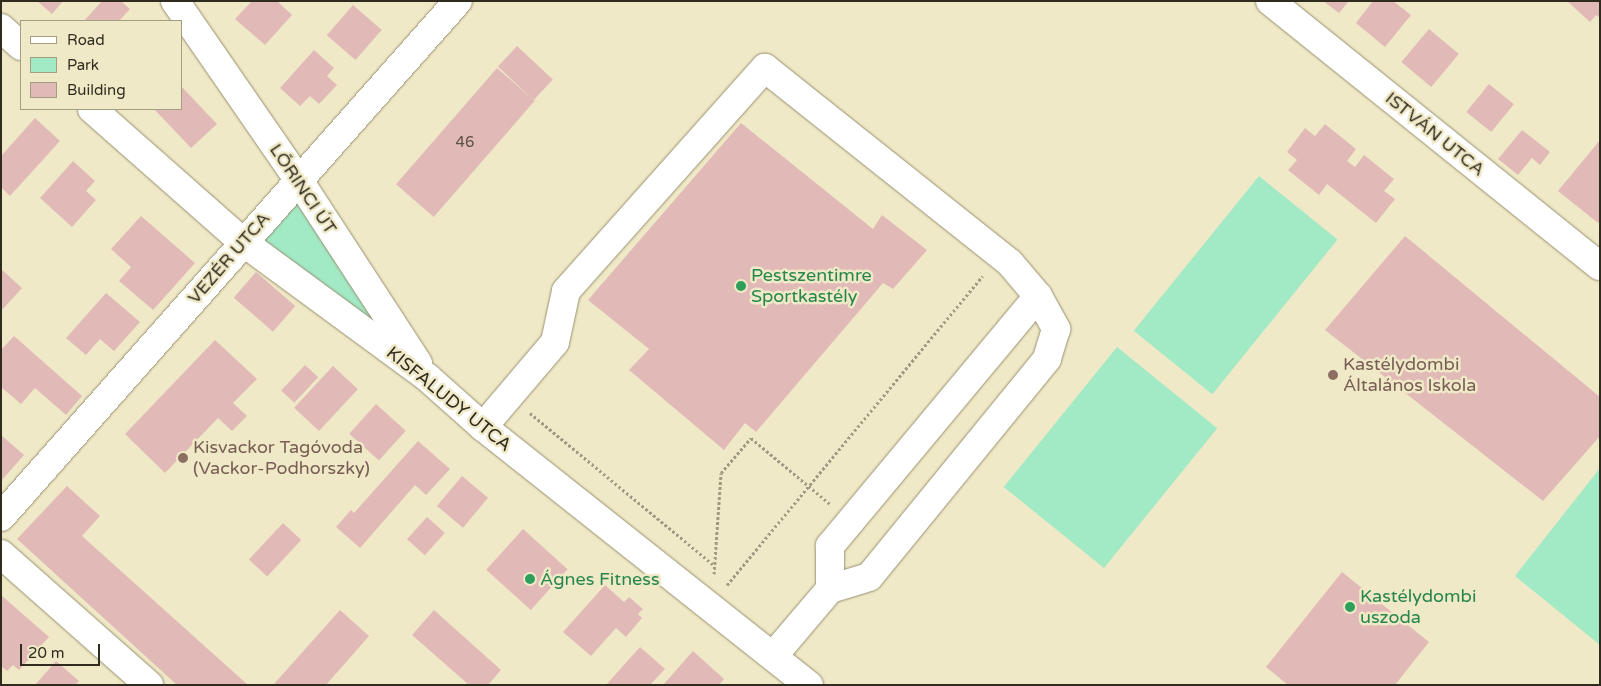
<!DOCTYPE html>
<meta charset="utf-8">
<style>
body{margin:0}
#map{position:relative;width:1601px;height:686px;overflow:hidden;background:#f0e9c7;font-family:"Varela Round",sans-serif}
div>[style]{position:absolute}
.green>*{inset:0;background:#a2e9c5;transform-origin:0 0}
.building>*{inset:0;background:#e1bab8;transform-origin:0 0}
.path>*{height:3px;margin-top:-1.5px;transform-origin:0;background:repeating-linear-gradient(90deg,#9f9a81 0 2.5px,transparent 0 5px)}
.roads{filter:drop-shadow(0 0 1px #979070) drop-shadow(0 0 1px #979070)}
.minor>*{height:28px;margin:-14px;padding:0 14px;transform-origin:14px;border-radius:14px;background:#fff}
.dots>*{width:14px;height:14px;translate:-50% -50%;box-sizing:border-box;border:2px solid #f0e9c7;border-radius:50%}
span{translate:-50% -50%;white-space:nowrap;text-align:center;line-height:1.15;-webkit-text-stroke:5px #f0e9c7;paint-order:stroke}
.number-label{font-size:15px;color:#5c5045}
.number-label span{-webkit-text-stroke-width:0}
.street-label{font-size:18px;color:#2f2c1f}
.leisure-label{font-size:18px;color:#27864d}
.left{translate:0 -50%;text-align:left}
.education-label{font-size:18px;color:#785e54}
.frame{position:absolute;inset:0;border:2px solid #2f2c1f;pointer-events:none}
.legend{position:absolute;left:20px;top:20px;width:162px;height:90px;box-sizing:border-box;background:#f0e9c7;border:1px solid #a39d84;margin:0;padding:6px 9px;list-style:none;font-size:15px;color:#2f2c1f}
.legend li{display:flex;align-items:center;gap:10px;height:25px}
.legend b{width:25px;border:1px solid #a39d84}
.scale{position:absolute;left:20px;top:644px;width:80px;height:22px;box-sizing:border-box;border:2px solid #2f2c1f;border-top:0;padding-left:6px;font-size:15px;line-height:18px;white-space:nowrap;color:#2f2c1f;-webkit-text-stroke:4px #f0e9c7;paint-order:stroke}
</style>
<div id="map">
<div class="green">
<i style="left:1259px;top:176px;width:101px;height:199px;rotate:39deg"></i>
<i style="clip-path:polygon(298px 179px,428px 378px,243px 242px)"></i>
<i style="left:1117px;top:347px;width:129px;height:180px;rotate:39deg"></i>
<i style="clip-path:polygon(1600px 468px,1600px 645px,1515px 576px)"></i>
</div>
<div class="building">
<i style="clip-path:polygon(37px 1px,63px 1px,52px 14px)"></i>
<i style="clip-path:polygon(102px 1px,121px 1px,130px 9px,119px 21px,84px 21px)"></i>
<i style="clip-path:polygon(252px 1px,277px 1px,292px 15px,265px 45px,235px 19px)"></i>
<i style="clip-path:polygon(1323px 1px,1349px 1px,1339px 13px)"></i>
<i style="clip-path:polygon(1373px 1px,1393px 1px,1411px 15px,1385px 47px,1356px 23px)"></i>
<i style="clip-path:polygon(1567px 1px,1600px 1px,1600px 18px,1596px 15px,1590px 22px)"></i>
<i style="left:353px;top:5px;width:38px;height:40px;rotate:41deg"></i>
<i style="left:1429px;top:29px;width:39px;height:43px;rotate:40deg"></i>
<i style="left:517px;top:46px;width:49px;height:28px;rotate:43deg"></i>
<i style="clip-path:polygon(314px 50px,334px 68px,327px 76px,337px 85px,319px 104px,310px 96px,300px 106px,280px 88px)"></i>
<i style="left:497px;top:68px;width:50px;height:154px;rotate:41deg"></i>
<i style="left:1489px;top:84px;width:32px;height:36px;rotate:39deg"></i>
<i style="clip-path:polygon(181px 86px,217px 124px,191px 148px,154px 109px,181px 109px)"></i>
<i style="clip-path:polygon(35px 118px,60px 141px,10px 196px,1px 187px,1px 156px)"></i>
<i style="clip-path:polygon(741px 123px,873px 229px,882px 215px,927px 250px,893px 289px,883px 283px,756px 432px,745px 423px,724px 450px,629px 370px,649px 349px,588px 300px)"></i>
<i style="clip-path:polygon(1325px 124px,1356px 149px,1347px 161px,1355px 167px,1364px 155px,1394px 179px,1384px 191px,1395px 199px,1376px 223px,1327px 184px,1319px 195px,1288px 170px,1297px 160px,1287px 152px,1305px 128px,1315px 136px)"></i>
<i style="clip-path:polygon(1522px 130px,1550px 152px,1540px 165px,1532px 158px,1518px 175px,1498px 159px)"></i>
<i style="clip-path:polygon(1600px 140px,1600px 220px,1598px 223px,1558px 191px)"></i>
<i style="clip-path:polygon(73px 161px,95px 181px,86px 191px,96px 200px,72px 227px,40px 198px)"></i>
<i style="clip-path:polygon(141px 216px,195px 263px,153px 310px,119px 281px,131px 267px,111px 249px)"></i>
<i style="clip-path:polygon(1405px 236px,1600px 397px,1600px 436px,1543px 501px,1325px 330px)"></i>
<i style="clip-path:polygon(1px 269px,22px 288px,3px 309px,1px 307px)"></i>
<i style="left:256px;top:272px;width:52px;height:34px;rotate:41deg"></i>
<i style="clip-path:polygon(106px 293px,140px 322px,114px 351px,100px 339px,86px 355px,66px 338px)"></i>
<i style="clip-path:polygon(14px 336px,82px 396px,66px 415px,35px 388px,21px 404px,1px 387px,1px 350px)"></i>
<i style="clip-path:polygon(215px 340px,257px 379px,233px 403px,247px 416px,232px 431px,218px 418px,165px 473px,125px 434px)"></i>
<i style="left:305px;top:365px;width:18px;height:35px;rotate:43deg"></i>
<i style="left:333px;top:366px;width:34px;height:57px;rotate:43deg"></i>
<i style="left:376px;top:404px;width:40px;height:40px;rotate:42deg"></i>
<i style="clip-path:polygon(1px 435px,24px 455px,1px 481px)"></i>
<i style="clip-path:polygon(418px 441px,450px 469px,426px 495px,415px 485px,360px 548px,336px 527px,351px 510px,354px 513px)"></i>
<i style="left:462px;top:476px;width:34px;height:39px;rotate:40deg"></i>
<i style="clip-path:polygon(67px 486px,100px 516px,82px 536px,248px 685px,177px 685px,17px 539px)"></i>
<i style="left:427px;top:517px;width:24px;height:30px;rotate:42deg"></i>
<i style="left:283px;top:523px;width:25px;height:50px;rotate:43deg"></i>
<i style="left:523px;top:529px;width:60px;height:55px;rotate:42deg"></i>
<i style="clip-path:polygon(1342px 572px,1429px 642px,1395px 685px,1288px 685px,1266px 667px)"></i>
<i style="clip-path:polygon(605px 585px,624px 602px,629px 597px,643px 609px,638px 614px,642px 618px,626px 637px,616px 628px,591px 656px,563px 632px)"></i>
<i style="clip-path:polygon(1px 595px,49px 637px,19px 670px,13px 665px,7px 671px,1px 666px)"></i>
<i style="clip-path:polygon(340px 610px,369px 636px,326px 685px,273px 685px)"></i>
<i style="clip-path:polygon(434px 610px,501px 670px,488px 685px,469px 685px,412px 635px)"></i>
<i style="clip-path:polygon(640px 647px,665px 669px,650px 685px,606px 685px)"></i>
<i style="clip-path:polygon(693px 651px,724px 679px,719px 685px,663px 685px)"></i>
<i style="clip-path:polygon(56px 661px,79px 681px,75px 685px,35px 685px)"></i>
</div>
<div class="path">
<i style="left:530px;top:413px;width:239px;rotate:39.6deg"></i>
<i style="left:714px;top:574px;width:101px;rotate:-86deg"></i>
<i style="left:721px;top:473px;width:46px;rotate:-49.4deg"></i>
<i style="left:751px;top:438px;width:104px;rotate:39.9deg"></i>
<i style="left:727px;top:585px;width:401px;rotate:-50.4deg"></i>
</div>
<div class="roads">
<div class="minor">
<i style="left:175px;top:1px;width:216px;rotate:55.4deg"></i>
<i style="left:298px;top:179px;width:220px;rotate:56.9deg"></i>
<i style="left:1270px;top:1px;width:423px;rotate:38.8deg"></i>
<i style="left:1px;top:28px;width:27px;rotate:42deg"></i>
<i style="left:92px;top:109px;width:201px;rotate:41.4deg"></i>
<i style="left:243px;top:242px;width:230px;rotate:36.3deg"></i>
<i style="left:428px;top:378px;width:74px;rotate:41.7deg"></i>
<i style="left:483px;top:427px;width:416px;rotate:38.4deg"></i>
<i style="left:483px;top:427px;width:111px;rotate:-49.7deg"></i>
<i style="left:555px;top:342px;width:52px;rotate:-77.8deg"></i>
<i style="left:566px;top:291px;width:299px;rotate:-48.3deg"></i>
<i style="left:765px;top:68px;width:313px;rotate:38.5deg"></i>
<i style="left:1010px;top:263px;width:43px;rotate:49.7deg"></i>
<i style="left:1038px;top:296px;width:38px;rotate:61deg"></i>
<i style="left:1056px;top:329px;width:31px;rotate:107deg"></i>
<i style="left:1047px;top:359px;width:281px;rotate:129.2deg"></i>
<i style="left:869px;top:577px;width:41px;rotate:162.9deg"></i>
<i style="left:830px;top:589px;width:87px;rotate:130.3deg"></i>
<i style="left:1px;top:517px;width:689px;rotate:-48.47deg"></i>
<i style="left:1px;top:554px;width:198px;rotate:41.5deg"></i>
<i style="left:830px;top:589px;width:43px;rotate:-90deg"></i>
<i style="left:830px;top:546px;width:325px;rotate:-50.2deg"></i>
</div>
</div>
<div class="dots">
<i style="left:741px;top:286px;background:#2e9e5b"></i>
<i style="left:1333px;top:375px;background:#8d6e63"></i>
<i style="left:183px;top:458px;background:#8d6e63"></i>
<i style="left:530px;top:579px;background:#2e9e5b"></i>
<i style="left:1350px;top:607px;background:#2e9e5b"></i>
</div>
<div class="number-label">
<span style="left:465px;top:143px">46</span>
</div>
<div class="street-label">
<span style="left:1435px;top:134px;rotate:39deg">ISTVÁN UTCA</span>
<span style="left:303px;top:189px;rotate:56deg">LŐRINCI ÚT</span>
<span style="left:229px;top:258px;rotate:-49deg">VEZÉR UTCA</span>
<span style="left:449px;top:399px;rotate:39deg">KISFALUDY UTCA</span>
</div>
<div class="leisure-label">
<span class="left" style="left:751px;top:286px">Pestszentimre<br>Sportkastély</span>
<span class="left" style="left:540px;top:579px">Ágnes Fitness</span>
<span class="left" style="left:1360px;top:607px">Kastélydombi<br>uszoda</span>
</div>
<div class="education-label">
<span class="left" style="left:1343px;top:375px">Kastélydombi<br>Általános Iskola</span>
<span class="left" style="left:193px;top:458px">Kisvackor Tagóvoda<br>(Vackor-Podhorszky)</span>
</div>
<div class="frame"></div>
<ul class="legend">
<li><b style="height:6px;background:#fff"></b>Road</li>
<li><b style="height:14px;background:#a2e9c5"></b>Park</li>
<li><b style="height:14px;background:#e1bab8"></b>Building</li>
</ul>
<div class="scale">20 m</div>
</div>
